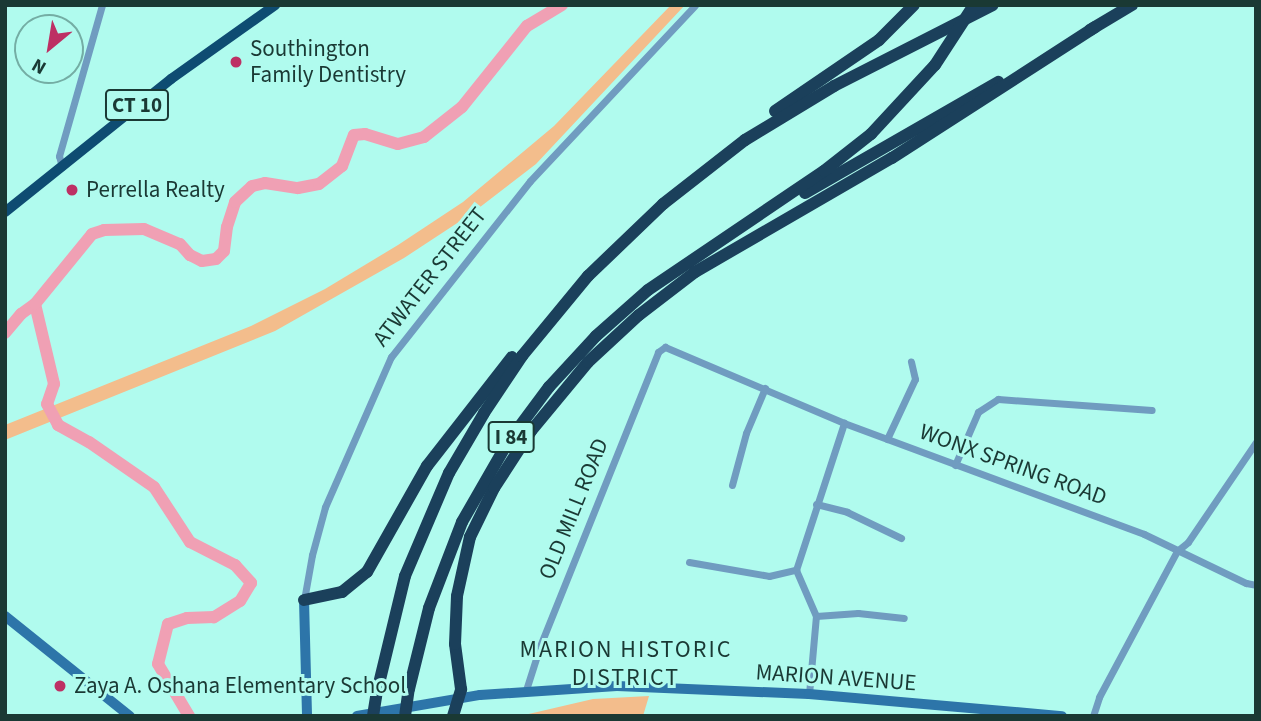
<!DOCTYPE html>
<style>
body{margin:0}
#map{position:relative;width:1261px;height:721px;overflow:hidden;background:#b0fbee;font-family:"Source Sans 3",sans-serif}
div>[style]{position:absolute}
.green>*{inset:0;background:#f3bd8c}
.river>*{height:12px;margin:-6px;padding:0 6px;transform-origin:6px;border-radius:6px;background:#f0a0b4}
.minor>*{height:7px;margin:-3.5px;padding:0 3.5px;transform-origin:3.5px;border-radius:3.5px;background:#709cc0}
.secondary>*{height:10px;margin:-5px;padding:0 5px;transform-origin:5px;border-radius:5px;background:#2d75a9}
.trunk>*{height:10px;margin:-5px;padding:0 5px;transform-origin:5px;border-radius:5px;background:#0e4c72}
.motorway>*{height:12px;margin:-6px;padding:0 6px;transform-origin:6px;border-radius:6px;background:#1b405b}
.motorway-bridge>*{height:12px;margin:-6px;padding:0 6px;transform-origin:6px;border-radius:6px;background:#1b405b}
.dots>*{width:19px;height:19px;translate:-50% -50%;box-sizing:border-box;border:4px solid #b0fbee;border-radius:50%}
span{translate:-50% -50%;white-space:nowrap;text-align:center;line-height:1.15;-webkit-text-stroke:6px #b0fbee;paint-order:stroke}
.shield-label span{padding:2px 5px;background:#b0fbee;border:2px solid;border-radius:5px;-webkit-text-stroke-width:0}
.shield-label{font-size:21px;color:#1a3934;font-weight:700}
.poi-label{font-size:23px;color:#1a3934}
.left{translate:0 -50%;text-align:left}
.street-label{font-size:23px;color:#1a3934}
.neighbourhood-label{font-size:24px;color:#1a3934;letter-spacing:2px}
.frame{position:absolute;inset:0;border:7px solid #1a3934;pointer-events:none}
.north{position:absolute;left:14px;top:14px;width:70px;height:70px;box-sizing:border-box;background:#b0fbee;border:2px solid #74ada4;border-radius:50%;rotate:210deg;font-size:19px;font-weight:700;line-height:28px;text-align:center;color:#1a3934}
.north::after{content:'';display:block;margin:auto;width:24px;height:32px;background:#bd3064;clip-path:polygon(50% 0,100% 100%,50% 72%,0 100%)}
</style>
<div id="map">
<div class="green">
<i style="clip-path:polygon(671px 5px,685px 5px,536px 164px,471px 214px,404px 258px,275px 331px,5px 440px,5px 425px,251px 326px,325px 289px,398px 245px,463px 202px,554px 126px)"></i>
<i style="clip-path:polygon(649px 696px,643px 716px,520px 716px,593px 699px)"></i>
</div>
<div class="river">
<i style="left:35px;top:304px;width:82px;rotate:76.6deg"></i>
<i style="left:54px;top:384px;width:21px;rotate:109deg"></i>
<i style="left:47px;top:404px;width:24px;rotate:62deg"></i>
<i style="left:58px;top:425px;width:35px;rotate:29deg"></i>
<i style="left:89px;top:442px;width:79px;rotate:34.7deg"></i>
<i style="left:154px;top:487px;width:66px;rotate:56.8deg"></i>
<i style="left:190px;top:542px;width:51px;rotate:27.1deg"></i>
<i style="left:235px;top:565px;width:24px;rotate:48deg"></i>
<i style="left:251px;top:583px;width:21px;rotate:121deg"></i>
<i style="left:240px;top:601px;width:31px;rotate:148deg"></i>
<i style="left:214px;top:617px;width:27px;rotate:178deg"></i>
<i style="left:187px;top:618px;width:20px;rotate:162deg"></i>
<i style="left:168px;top:624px;width:41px;rotate:104deg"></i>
<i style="left:158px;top:664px;width:61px;rotate:59.2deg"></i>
<i style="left:5px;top:333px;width:25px;rotate:-50deg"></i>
<i style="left:21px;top:314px;width:17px;rotate:-36deg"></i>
<i style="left:35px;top:304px;width:90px;rotate:-50.8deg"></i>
<i style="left:92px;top:234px;width:13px;rotate:-18deg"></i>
<i style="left:104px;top:230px;width:40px;rotate:-1.4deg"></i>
<i style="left:144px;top:229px;width:39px;rotate:23deg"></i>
<i style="left:180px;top:244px;width:15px;rotate:48deg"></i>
<i style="left:190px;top:255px;width:13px;rotate:27deg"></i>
<i style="left:202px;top:261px;width:14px;rotate:-8deg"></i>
<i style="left:216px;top:259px;width:11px;rotate:-45deg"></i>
<i style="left:224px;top:251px;width:24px;rotate:-83deg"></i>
<i style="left:227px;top:227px;width:26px;rotate:-72deg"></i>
<i style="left:235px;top:202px;width:23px;rotate:-43deg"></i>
<i style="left:252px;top:186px;width:13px;rotate:-13deg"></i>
<i style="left:265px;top:183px;width:33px;rotate:9deg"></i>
<i style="left:298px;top:188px;width:21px;rotate:-11deg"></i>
<i style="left:319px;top:184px;width:29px;rotate:-38deg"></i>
<i style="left:342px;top:166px;width:33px;rotate:-69deg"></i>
<i style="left:354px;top:135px;width:11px;rotate:-5deg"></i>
<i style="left:365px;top:134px;width:34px;rotate:17deg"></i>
<i style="left:398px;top:144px;width:27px;rotate:-15deg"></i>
<i style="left:424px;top:137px;width:48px;rotate:-38.3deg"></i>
<i style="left:462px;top:107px;width:104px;rotate:-51.3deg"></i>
<i style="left:527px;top:26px;width:41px;rotate:-31deg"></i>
</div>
<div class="minor">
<i style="left:62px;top:167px;width:11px;rotate:-105deg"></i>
<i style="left:59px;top:156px;width:157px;rotate:-74.1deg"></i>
<i style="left:887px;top:439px;width:66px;rotate:-65deg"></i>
<i style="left:915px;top:379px;width:18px;rotate:-103deg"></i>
<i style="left:955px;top:465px;width:58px;rotate:-66.5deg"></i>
<i style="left:978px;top:412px;width:24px;rotate:-33deg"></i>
<i style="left:998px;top:399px;width:154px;rotate:4.1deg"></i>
<i style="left:732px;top:485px;width:54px;rotate:-74.9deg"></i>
<i style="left:746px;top:433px;width:49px;rotate:-67.1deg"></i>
<i style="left:816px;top:504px;width:32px;rotate:14deg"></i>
<i style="left:847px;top:512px;width:60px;rotate:25.7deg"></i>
<i style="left:689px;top:562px;width:81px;rotate:9.9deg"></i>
<i style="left:769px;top:576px;width:28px;rotate:-13deg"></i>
<i style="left:304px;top:600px;width:46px;rotate:-79.9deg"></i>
<i style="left:312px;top:555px;width:50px;rotate:-74.8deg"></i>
<i style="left:325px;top:507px;width:164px;rotate:-66.3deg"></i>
<i style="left:391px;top:357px;width:224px;rotate:-51.7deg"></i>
<i style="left:530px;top:181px;width:241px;rotate:-46.8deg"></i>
<i style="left:816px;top:616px;width:42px;rotate:-4.1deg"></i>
<i style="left:858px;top:613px;width:46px;rotate:6.2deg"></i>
<i style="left:526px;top:690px;width:46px;rotate:-72.3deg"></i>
<i style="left:540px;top:646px;width:317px;rotate:-68.1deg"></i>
<i style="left:658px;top:352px;width:9px;rotate:-36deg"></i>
<i style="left:665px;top:347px;width:194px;rotate:23deg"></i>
<i style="left:844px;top:423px;width:320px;rotate:20.3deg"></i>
<i style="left:1144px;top:534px;width:113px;rotate:25.7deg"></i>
<i style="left:1246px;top:583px;width:10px;rotate:11deg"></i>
<i style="left:809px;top:694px;width:78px;rotate:-84.9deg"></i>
<i style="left:816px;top:616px;width:50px;rotate:-113.5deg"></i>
<i style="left:796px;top:570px;width:155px;rotate:-71.9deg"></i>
<i style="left:1093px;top:716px;width:20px;rotate:-72deg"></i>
<i style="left:1099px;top:697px;width:166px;rotate:-61.9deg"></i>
<i style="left:1177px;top:551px;width:14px;rotate:-39deg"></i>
<i style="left:1188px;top:542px;width:121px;rotate:-55.8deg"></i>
</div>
<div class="secondary">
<i style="left:304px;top:600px;width:116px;rotate:88.5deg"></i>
<i style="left:5px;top:616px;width:160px;rotate:38.7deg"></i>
<i style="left:357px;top:716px;width:125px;rotate:-9.7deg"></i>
<i style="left:480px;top:695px;width:137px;rotate:-3.8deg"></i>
<i style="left:617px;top:686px;width:192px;rotate:2.4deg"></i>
<i style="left:809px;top:694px;width:254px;rotate:5deg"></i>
</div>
<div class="trunk">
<i style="left:5px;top:212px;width:213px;rotate:-38.7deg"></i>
<i style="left:171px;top:79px;width:128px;rotate:-35.4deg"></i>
</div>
<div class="motorway">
<i style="left:1090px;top:30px;width:49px;rotate:-30.8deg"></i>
<i style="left:775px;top:111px;width:126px;rotate:-34.3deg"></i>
<i style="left:879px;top:40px;width:49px;rotate:-45deg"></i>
<i style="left:805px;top:193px;width:223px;rotate:-29.9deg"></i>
<i style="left:304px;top:600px;width:39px;rotate:-12deg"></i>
<i style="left:342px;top:592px;width:32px;rotate:-39deg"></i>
<i style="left:367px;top:572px;width:122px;rotate:-60.5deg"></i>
<i style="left:427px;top:466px;width:138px;rotate:-52.1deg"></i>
<i style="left:409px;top:689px;width:83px;rotate:-76.1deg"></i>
<i style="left:429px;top:608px;width:92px;rotate:-69deg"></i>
<i style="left:462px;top:522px;width:92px;rotate:-60.1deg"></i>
<i style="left:508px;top:442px;width:69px;rotate:-53.3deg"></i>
<i style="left:549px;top:387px;width:69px;rotate:-47.3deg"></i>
<i style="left:596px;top:336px;width:69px;rotate:-41.5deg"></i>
<i style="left:648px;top:290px;width:212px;rotate:-34.1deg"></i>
<i style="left:824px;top:171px;width:60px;rotate:-38.2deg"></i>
<i style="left:871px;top:134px;width:94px;rotate:-47.2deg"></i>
<i style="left:376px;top:696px;width:123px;rotate:-76.4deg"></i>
<i style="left:405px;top:576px;width:112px;rotate:-66.9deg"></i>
<i style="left:449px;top:473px;width:69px;rotate:-59.7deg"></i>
<i style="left:484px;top:413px;width:69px;rotate:-56.3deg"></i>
<i style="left:522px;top:356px;width:104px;rotate:-50.5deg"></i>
<i style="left:588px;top:276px;width:104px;rotate:-43.8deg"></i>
<i style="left:663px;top:204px;width:104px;rotate:-38deg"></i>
<i style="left:745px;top:140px;width:104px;rotate:-31.2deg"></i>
<i style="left:834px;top:86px;width:178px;rotate:-27deg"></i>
<i style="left:453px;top:716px;width:28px;rotate:-73deg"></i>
<i style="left:461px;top:689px;width:45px;rotate:-97.6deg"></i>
<i style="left:455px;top:644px;width:48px;rotate:-87.6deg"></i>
<i style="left:457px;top:596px;width:60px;rotate:-77.6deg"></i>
<i style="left:470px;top:537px;width:55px;rotate:-63.9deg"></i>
<i style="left:494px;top:488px;width:68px;rotate:-57deg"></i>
<i style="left:531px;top:431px;width:89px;rotate:-50.4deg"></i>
<i style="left:588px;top:362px;width:69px;rotate:-42.7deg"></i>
<i style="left:639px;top:315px;width:71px;rotate:-37.5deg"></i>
<i style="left:695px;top:272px;width:228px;rotate:-30.1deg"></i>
<i style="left:892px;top:158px;width:242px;rotate:-32.8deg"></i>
</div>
<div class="motorway-bridge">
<i style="left:935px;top:65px;width:72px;rotate:-57deg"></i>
<i style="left:373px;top:716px;width:20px;rotate:-81deg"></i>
<i style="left:405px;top:716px;width:27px;rotate:-82deg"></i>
</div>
<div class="dots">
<i style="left:236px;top:62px;background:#bd3064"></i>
<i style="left:72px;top:190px;background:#bd3064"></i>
<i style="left:60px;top:686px;background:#bd3064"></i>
</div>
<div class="shield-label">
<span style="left:137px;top:105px">CT 10</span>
<span style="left:511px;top:437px">I 84</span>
</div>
<div class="poi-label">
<span class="left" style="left:250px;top:62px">Southington<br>Family Dentistry</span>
<span class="left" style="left:86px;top:190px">Perrella Realty</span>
<span class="left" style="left:74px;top:686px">Zaya A. Oshana Elementary School</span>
</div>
<div class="street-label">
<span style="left:430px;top:277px;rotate:-52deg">ATWATER STREET</span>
<span style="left:1013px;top:465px;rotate:20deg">WONX SPRING ROAD</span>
<span style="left:574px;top:509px;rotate:-68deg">OLD MILL ROAD</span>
<span style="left:836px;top:678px;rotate:4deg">MARION AVENUE</span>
</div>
<div class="neighbourhood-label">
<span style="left:626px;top:664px">MARION HISTORIC<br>DISTRICT</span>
</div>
<div class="frame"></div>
<div class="north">N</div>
</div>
